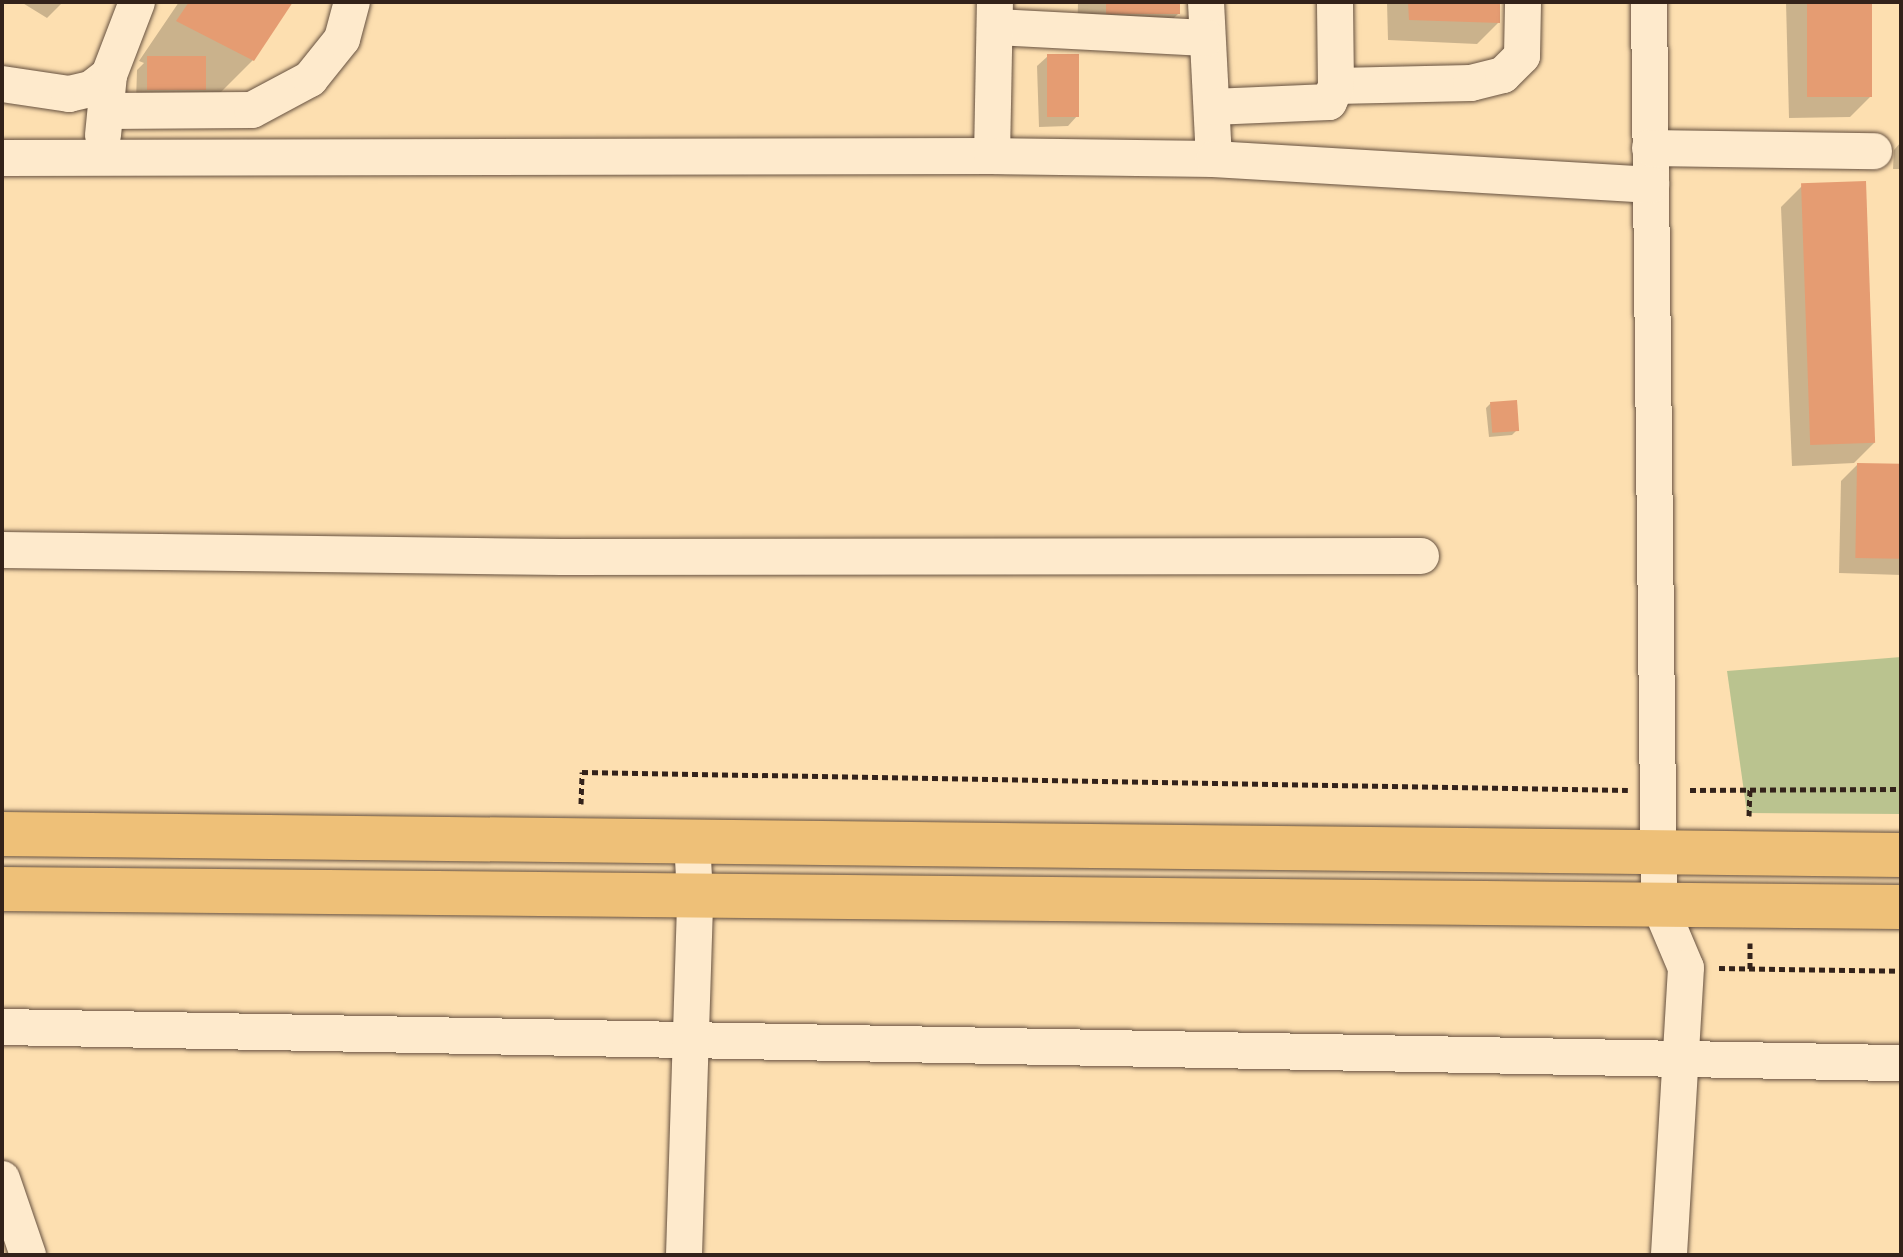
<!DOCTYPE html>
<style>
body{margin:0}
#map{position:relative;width:1903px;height:1257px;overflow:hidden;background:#fddfb0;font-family:"EB Garamond",serif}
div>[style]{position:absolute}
.green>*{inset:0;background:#bac38f}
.shadow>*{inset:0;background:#0003}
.building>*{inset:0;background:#e59c72;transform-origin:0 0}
.path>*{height:5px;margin-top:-2.5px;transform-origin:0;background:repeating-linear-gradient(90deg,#33221a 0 6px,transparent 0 10px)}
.roads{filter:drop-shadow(0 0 2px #665140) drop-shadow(0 0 2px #665140)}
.minor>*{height:36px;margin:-18px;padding:0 18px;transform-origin:18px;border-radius:18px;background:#feeacc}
.major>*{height:44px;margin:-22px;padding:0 22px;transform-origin:22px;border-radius:22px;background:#eec078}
span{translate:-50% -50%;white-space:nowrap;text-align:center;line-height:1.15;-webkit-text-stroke:7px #feeacc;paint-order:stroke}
.frame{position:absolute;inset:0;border:4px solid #33221a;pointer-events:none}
</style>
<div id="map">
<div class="green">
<i style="clip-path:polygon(1901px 657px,1901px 814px,1747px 813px,1727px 671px)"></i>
</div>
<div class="shadow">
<i style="clip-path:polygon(21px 2px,63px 2px,47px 18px)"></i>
<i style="clip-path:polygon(179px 2px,291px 2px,253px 60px,214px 99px,201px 92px,194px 100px,136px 102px,137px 70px,144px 63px,139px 61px)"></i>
<i style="clip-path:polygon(1078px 2px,1178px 2px,1178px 14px,1148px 43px,1077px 43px)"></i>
<i style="clip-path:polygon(1387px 2px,1498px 2px,1498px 23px,1477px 44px,1388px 40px)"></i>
<i style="clip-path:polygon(1786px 2px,1870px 2px,1871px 96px,1850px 117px,1789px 118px)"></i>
<i style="clip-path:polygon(1048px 56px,1078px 115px,1068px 126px,1039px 127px,1037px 66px)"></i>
<i style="clip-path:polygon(1901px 142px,1901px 169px,1893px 169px,1894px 150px)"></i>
<i style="clip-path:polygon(1802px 186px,1875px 442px,1854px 463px,1792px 466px,1781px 207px)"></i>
<i style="clip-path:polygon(1491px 403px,1517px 430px,1512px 435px,1489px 437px,1486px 408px)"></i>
<i style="clip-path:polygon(1857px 465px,1901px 466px,1901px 575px,1839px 573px,1841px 481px)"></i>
</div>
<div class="building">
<i style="clip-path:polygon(189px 2px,293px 2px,254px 61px,176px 21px)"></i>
<i style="left:1106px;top:2px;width:74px;height:12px"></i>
<i style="clip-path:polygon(1408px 2px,1500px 2px,1500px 23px,1409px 20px)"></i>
<i style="left:1807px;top:2px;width:65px;height:95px"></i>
<i style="left:1047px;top:54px;width:32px;height:63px"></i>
<i style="left:206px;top:56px;width:34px;height:59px;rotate:90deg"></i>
<i style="left:1866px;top:181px;width:262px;height:65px;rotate:88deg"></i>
<i style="left:1517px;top:400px;width:31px;height:27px;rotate:86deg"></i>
<i style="left:1857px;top:463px;width:44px;height:95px;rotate:1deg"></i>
</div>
<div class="path">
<i style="left:1690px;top:790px;width:211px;rotate:-0.3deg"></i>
<i style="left:581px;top:804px;width:32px;rotate:-88deg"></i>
<i style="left:582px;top:772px;width:1046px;rotate:0.99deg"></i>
<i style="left:1749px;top:816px;width:27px;rotate:-88deg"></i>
<i style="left:1750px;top:943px;width:26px;rotate:90deg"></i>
<i style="left:1719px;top:968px;width:182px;rotate:0.9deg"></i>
</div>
<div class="roads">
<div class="minor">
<i style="left:1206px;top:2px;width:157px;rotate:87.1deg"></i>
<i style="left:1649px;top:2px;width:902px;rotate:89.36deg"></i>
<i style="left:1659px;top:904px;width:69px;rotate:67.1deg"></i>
<i style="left:1686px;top:968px;width:288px;rotate:93.4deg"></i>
<i style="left:995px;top:27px;width:212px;rotate:3deg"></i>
<i style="left:2px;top:84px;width:68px;rotate:8.5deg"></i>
<i style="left:69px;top:94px;width:23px;rotate:-13deg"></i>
<i style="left:91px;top:89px;width:23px;rotate:-38deg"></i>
<i style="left:1336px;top:86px;width:135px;rotate:-1.3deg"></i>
<i style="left:1471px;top:83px;width:33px;rotate:-14deg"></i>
<i style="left:1503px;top:75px;width:27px;rotate:-45deg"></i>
<i style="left:1522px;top:56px;width:54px;rotate:-88.9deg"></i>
<i style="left:1212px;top:107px;width:117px;rotate:-2.4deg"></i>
<i style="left:1329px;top:102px;width:17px;rotate:-66deg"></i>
<i style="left:1336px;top:86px;width:84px;rotate:-90.7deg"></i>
<i style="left:106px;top:111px;width:146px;rotate:-0.4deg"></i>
<i style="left:252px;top:110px;width:66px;rotate:-28.1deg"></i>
<i style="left:310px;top:79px;width:51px;rotate:-51.3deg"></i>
<i style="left:342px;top:39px;width:38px;rotate:-75deg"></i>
<i style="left:103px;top:135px;width:60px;rotate:-84.3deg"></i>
<i style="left:109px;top:75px;width:78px;rotate:-69deg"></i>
<i style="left:1650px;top:148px;width:224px;rotate:0.8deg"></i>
<i style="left:992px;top:156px;width:154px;rotate:-88.9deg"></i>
<i style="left:2px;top:158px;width:990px;rotate:-0.12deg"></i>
<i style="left:992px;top:156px;width:222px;rotate:0.8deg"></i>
<i style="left:1214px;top:159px;width:438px;rotate:3.4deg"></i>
<i style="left:2px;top:550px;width:560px;rotate:0.72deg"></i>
<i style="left:562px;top:557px;width:859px;rotate:-0.07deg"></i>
<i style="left:2px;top:1027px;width:1899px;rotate:1.09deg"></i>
<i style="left:2px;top:1179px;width:80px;rotate:71.1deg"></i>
<i style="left:684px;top:1255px;width:360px;rotate:-88.2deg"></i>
<i style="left:695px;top:895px;width:53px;rotate:-93.2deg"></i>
</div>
<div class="major">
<i style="left:2px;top:834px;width:1899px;rotate:0.63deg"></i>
<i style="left:2px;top:889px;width:1899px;rotate:0.54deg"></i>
</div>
</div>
<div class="frame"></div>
</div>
